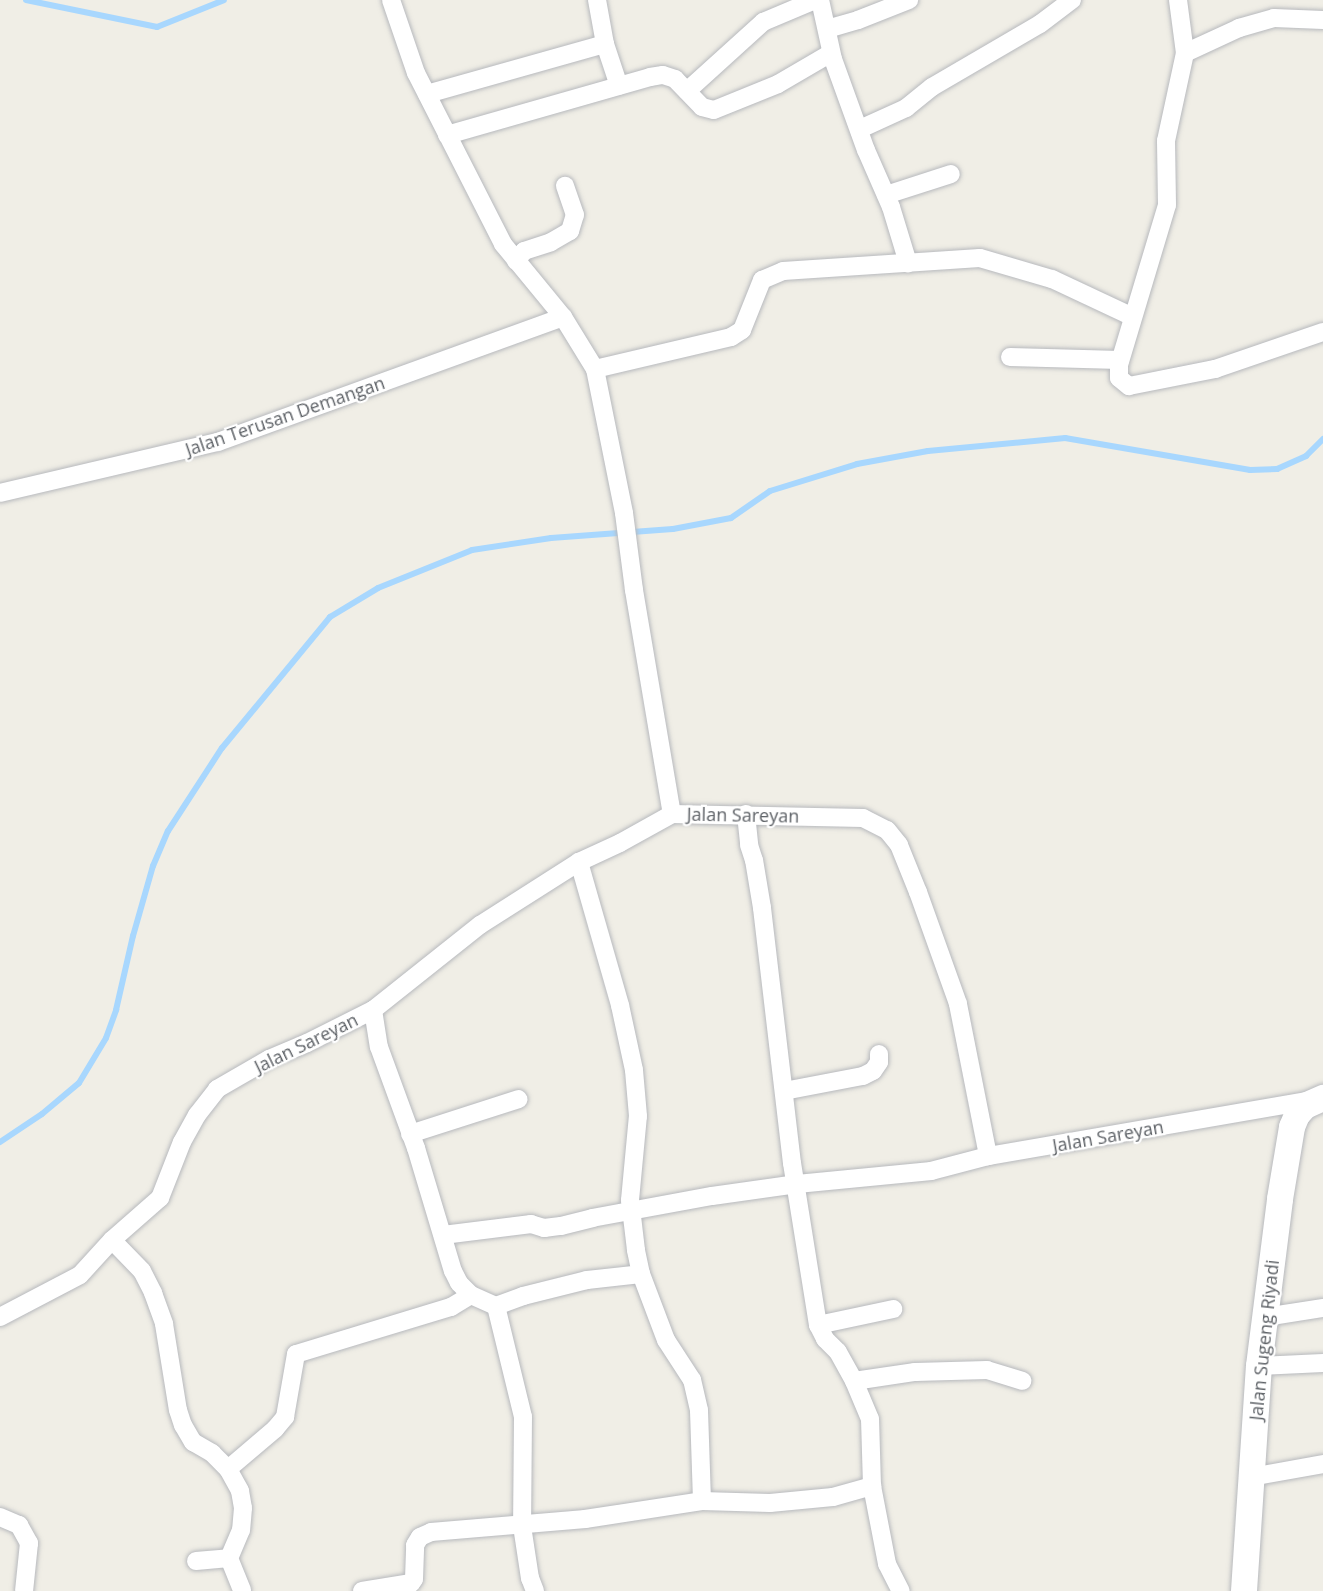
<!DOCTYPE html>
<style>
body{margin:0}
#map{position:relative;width:1323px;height:1591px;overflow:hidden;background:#f0eee6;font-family:"Open Sans",sans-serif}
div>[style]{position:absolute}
.stream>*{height:6px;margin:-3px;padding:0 3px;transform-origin:3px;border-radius:3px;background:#a8d7fe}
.roads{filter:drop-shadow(0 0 2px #b7b9bd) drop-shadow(0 0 2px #b7b9bd)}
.street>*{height:18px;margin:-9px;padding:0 9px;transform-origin:9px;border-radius:9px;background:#fff}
.secondary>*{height:26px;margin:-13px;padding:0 13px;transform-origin:13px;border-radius:13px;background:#fff}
span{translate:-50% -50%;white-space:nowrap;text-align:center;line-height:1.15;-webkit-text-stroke:4.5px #fff;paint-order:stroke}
.street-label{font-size:18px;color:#5e6267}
</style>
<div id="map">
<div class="stream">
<i style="left:26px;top:0;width:134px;rotate:11.6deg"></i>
<i style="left:157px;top:27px;width:72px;rotate:-21.9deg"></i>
<i style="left:0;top:1142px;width:50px;rotate:-33.7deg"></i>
<i style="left:42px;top:1114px;width:48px;rotate:-40deg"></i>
<i style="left:79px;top:1083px;width:52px;rotate:-59deg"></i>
<i style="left:106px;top:1038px;width:30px;rotate:-70deg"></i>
<i style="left:116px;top:1010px;width:76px;rotate:-77.1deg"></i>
<i style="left:133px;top:936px;width:73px;rotate:-74.1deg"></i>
<i style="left:153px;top:866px;width:38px;rotate:-67deg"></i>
<i style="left:168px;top:831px;width:99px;rotate:-57deg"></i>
<i style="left:222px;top:748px;width:170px;rotate:-50.5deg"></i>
<i style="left:330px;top:617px;width:56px;rotate:-31.1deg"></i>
<i style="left:378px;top:588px;width:101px;rotate:-22deg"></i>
<i style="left:472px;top:550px;width:80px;rotate:-8.6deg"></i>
<i style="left:551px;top:538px;width:122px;rotate:-4.2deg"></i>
<i style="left:673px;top:529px;width:59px;rotate:-10.7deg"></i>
<i style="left:731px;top:518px;width:47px;rotate:-34.7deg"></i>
<i style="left:770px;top:491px;width:91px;rotate:-17.2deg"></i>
<i style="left:857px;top:464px;width:72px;rotate:-10.4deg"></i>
<i style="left:928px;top:451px;width:138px;rotate:-5.4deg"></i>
<i style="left:1065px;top:438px;width:188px;rotate:9.8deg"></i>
<i style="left:1250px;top:470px;width:27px;rotate:-2deg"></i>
<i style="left:1277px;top:469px;width:32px;rotate:-24deg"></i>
<i style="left:1306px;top:456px;width:24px;rotate:-45deg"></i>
</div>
<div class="roads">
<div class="street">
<i style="left:391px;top:0;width:77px;rotate:71.1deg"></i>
<i style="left:416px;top:73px;width:192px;rotate:63deg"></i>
<i style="left:503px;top:244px;width:94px;rotate:50.6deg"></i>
<i style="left:563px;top:317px;width:61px;rotate:58.4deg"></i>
<i style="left:595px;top:369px;width:147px;rotate:78.6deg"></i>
<i style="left:624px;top:513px;width:78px;rotate:82.6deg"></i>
<i style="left:634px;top:590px;width:227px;rotate:80.4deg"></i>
<i style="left:820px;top:0;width:60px;rotate:77.6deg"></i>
<i style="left:833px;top:59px;width:97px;rotate:70.1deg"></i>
<i style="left:866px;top:150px;width:62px;rotate:66.3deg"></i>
<i style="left:891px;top:207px;width:59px;rotate:73.1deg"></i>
<i style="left:1178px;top:0;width:53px;rotate:82.5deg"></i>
<i style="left:1185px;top:53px;width:90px;rotate:102.2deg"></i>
<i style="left:1166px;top:141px;width:64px;rotate:89.1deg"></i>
<i style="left:1167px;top:205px;width:167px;rotate:106.7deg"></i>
<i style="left:1119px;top:365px;width:13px;rotate:90deg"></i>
<i style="left:1119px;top:378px;width:13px;rotate:39deg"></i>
<i style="left:1129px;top:386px;width:88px;rotate:-11.2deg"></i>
<i style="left:1215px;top:369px;width:114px;rotate:-18.9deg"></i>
<i style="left:827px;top:29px;width:32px;rotate:-16deg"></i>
<i style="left:858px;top:20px;width:55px;rotate:-21.4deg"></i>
<i style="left:605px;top:44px;width:44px;rotate:71.6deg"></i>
<i style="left:1185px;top:53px;width:60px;rotate:-24.8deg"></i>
<i style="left:1239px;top:28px;width:36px;rotate:-16deg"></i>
<i style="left:1274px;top:18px;width:49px;rotate:2.3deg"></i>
<i style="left:687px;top:91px;width:103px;rotate:-42.2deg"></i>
<i style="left:763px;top:22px;width:56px;rotate:-22.9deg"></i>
<i style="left:427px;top:94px;width:185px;rotate:-15.7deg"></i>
<i style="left:605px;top:44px;width:45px;rotate:-100.3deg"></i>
<i style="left:860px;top:129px;width:51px;rotate:-24.5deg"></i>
<i style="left:906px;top:108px;width:33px;rotate:-39deg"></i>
<i style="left:932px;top:87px;width:125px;rotate:-30.3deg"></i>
<i style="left:1040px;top:24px;width:40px;rotate:-37deg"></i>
<i style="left:447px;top:135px;width:211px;rotate:-15.9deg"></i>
<i style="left:650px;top:77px;width:13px;rotate:-9deg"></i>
<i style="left:663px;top:75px;width:13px;rotate:18deg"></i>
<i style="left:675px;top:79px;width:39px;rotate:46deg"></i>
<i style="left:702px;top:107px;width:12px;rotate:14deg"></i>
<i style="left:714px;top:110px;width:69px;rotate:-22.1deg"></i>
<i style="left:778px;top:84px;width:61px;rotate:-30.3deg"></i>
<i style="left:886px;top:195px;width:68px;rotate:-17.9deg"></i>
<i style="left:516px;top:261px;width:13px;rotate:-51deg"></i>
<i style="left:524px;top:251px;width:28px;rotate:-18deg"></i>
<i style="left:551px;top:242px;width:22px;rotate:-30deg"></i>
<i style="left:570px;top:231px;width:17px;rotate:-73deg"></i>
<i style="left:575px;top:215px;width:31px;rotate:-109deg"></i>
<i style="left:1010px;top:357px;width:110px;rotate:1.6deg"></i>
<i style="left:595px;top:369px;width:140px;rotate:-13.2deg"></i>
<i style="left:731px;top:337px;width:13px;rotate:-32deg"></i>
<i style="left:742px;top:330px;width:54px;rotate:-68.2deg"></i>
<i style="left:762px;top:280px;width:23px;rotate:-23deg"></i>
<i style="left:783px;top:271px;width:197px;rotate:-3.8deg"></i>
<i style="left:980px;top:258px;width:75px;rotate:16.3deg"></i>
<i style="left:1052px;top:279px;width:89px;rotate:25.1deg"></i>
<i style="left:0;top:493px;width:224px;rotate:-13.2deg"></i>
<i style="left:218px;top:442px;width:367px;rotate:-19.9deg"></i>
<i style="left:746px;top:814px;width:31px;rotate:84deg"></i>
<i style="left:749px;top:845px;width:16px;rotate:72deg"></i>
<i style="left:754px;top:860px;width:49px;rotate:80.5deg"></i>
<i style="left:762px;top:908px;width:257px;rotate:83.3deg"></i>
<i style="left:792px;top:1163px;width:164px;rotate:80.9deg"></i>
<i style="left:818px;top:1325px;width:16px;rotate:63deg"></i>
<i style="left:825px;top:1339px;width:18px;rotate:45deg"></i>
<i style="left:838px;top:1352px;width:33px;rotate:61deg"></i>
<i style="left:854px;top:1381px;width:62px;rotate:-8.4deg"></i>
<i style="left:915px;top:1372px;width:72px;rotate:-1.6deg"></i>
<i style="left:987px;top:1370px;width:37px;rotate:17deg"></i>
<i style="left:373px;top:1010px;width:37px;rotate:81deg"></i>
<i style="left:379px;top:1047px;width:108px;rotate:69.9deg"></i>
<i style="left:416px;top:1148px;width:128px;rotate:73.3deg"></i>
<i style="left:453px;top:1271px;width:13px;rotate:63deg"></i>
<i style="left:459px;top:1283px;width:17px;rotate:45deg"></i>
<i style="left:471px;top:1295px;width:27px;rotate:24deg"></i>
<i style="left:496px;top:1306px;width:114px;rotate:76.3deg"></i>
<i style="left:523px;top:1417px;width:109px;rotate:90.5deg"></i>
<i style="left:522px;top:1526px;width:53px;rotate:81.3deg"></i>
<i style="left:530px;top:1578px;width:14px;rotate:69deg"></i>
<i style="left:784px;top:1091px;width:80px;rotate:-10.8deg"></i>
<i style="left:863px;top:1076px;width:11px;rotate:-27deg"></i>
<i style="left:873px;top:1071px;width:11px;rotate:-56deg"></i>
<i style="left:879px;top:1062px;width:8px;rotate:-90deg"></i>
<i style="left:410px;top:1134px;width:114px;rotate:-17.8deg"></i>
<i style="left:443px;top:1235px;width:89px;rotate:-7.1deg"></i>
<i style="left:531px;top:1224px;width:14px;rotate:17deg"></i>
<i style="left:544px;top:1228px;width:17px;rotate:-7deg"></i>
<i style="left:561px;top:1226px;width:32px;rotate:-14deg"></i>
<i style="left:592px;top:1218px;width:122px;rotate:-10.4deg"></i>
<i style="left:712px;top:1196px;width:86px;rotate:-8deg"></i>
<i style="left:797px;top:1184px;width:135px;rotate:-5.5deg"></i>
<i style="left:931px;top:1171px;width:59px;rotate:-14.7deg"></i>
<i style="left:112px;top:1240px;width:43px;rotate:45.9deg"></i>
<i style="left:142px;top:1271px;width:25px;rotate:63deg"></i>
<i style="left:153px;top:1293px;width:33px;rotate:70deg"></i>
<i style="left:164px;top:1324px;width:87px;rotate:80.8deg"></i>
<i style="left:178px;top:1410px;width:16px;rotate:72deg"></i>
<i style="left:183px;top:1425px;width:20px;rotate:60deg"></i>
<i style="left:193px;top:1442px;width:22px;rotate:30deg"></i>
<i style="left:212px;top:1453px;width:23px;rotate:45deg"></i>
<i style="left:228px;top:1469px;width:25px;rotate:61deg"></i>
<i style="left:240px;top:1491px;width:17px;rotate:80deg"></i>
<i style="left:243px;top:1508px;width:22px;rotate:95deg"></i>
<i style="left:241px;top:1530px;width:30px;rotate:113deg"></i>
<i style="left:496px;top:1306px;width:29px;rotate:-20deg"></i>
<i style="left:523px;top:1296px;width:66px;rotate:-14deg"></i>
<i style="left:587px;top:1280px;width:54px;rotate:-6.3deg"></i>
<i style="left:0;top:1317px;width:90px;rotate:-27.7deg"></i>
<i style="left:80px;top:1275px;width:47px;rotate:-47.6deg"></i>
<i style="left:112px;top:1240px;width:64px;rotate:-41.2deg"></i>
<i style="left:160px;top:1198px;width:60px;rotate:-68.6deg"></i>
<i style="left:182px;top:1142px;width:31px;rotate:-61deg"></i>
<i style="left:197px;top:1115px;width:33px;rotate:-52deg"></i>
<i style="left:217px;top:1089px;width:60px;rotate:-30deg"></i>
<i style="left:269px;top:1059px;width:41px;rotate:-22.8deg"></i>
<i style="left:307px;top:1043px;width:74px;rotate:-26.6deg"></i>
<i style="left:373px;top:1010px;width:137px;rotate:-38.5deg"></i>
<i style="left:480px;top:925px;width:117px;rotate:-32.5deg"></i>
<i style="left:579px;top:862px;width:45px;rotate:-24.9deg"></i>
<i style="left:620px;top:843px;width:60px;rotate:-29.1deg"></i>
<i style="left:672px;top:814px;width:191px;rotate:1.2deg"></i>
<i style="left:863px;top:818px;width:27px;rotate:27deg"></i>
<i style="left:887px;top:830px;width:19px;rotate:51deg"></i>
<i style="left:899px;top:845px;width:51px;rotate:68deg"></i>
<i style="left:918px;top:892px;width:119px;rotate:70.3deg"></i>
<i style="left:958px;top:1004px;width:155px;rotate:78.8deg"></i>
<i style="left:988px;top:1156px;width:330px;rotate:-9.8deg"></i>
<i style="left:1265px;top:1317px;width:59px;rotate:-8.8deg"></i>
<i style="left:818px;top:1325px;width:77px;rotate:-12deg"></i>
<i style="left:1259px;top:1366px;width:64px;rotate:-2.7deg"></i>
<i style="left:228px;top:1469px;width:62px;rotate:-40.4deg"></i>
<i style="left:275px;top:1429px;width:16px;rotate:-50deg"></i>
<i style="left:285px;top:1417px;width:64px;rotate:-80.1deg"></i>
<i style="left:296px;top:1354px;width:162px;rotate:-16.9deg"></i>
<i style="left:451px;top:1307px;width:23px;rotate:-31deg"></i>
<i style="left:1251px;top:1477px;width:73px;rotate:-10.2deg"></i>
<i style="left:872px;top:1486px;width:79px;rotate:79.1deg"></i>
<i style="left:887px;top:1564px;width:30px;rotate:63deg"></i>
<i style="left:702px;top:1501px;width:68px;rotate:1.7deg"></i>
<i style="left:770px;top:1503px;width:63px;rotate:-5.4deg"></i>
<i style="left:833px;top:1497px;width:41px;rotate:-15.8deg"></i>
<i style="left:872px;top:1486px;width:67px;rotate:-91.7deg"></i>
<i style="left:870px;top:1419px;width:41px;rotate:-112.8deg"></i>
<i style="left:0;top:1517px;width:21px;rotate:23deg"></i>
<i style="left:19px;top:1525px;width:21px;rotate:61deg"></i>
<i style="left:29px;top:1543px;width:48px;rotate:95.9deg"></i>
<i style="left:229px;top:1558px;width:35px;rotate:68deg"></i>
<i style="left:196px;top:1561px;width:33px;rotate:-5deg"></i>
<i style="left:362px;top:1591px;width:50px;rotate:-9.3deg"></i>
<i style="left:411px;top:1583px;width:5px;rotate:-53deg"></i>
<i style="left:414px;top:1579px;width:34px;rotate:-88deg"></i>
<i style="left:415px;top:1545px;width:9px;rotate:-58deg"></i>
<i style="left:420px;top:1537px;width:12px;rotate:-24deg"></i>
<i style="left:431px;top:1532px;width:155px;rotate:-4.8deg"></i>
<i style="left:585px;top:1519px;width:118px;rotate:-8.7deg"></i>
<i style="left:702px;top:1501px;width:91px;rotate:-91.9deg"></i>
<i style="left:699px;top:1410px;width:31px;rotate:-103deg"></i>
<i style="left:692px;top:1380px;width:48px;rotate:-123deg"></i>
<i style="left:666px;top:1340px;width:71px;rotate:-110.7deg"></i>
<i style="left:641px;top:1274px;width:25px;rotate:-102deg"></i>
<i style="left:636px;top:1250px;width:50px;rotate:-96.8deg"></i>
<i style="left:630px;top:1200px;width:84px;rotate:-84.6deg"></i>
<i style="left:638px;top:1116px;width:46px;rotate:-95deg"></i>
<i style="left:634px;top:1070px;width:66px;rotate:-102.2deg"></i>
<i style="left:620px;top:1005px;width:149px;rotate:-106deg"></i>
</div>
<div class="secondary">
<i style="left:1244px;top:1591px;width:225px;rotate:-86.2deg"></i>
<i style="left:1259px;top:1366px;width:168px;rotate:-82.8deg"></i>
<i style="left:1280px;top:1199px;width:73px;rotate:-80.5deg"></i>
<i style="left:1292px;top:1127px;width:13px;rotate:-67deg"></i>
<i style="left:1297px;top:1115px;width:12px;rotate:-48deg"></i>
<i style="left:1305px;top:1106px;width:20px;rotate:-24deg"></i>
</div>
</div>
<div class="street-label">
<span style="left:285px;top:416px;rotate:-19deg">Jalan Terusan Demangan</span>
<span style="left:743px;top:815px;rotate:1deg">Jalan Sareyan</span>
<span style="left:306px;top:1043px;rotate:-26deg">Jalan Sareyan</span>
<span style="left:1108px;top:1136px;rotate:-10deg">Jalan Sareyan</span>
<span style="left:1264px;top:1340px;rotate:-84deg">Jalan Sugeng Riyadi</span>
</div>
</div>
